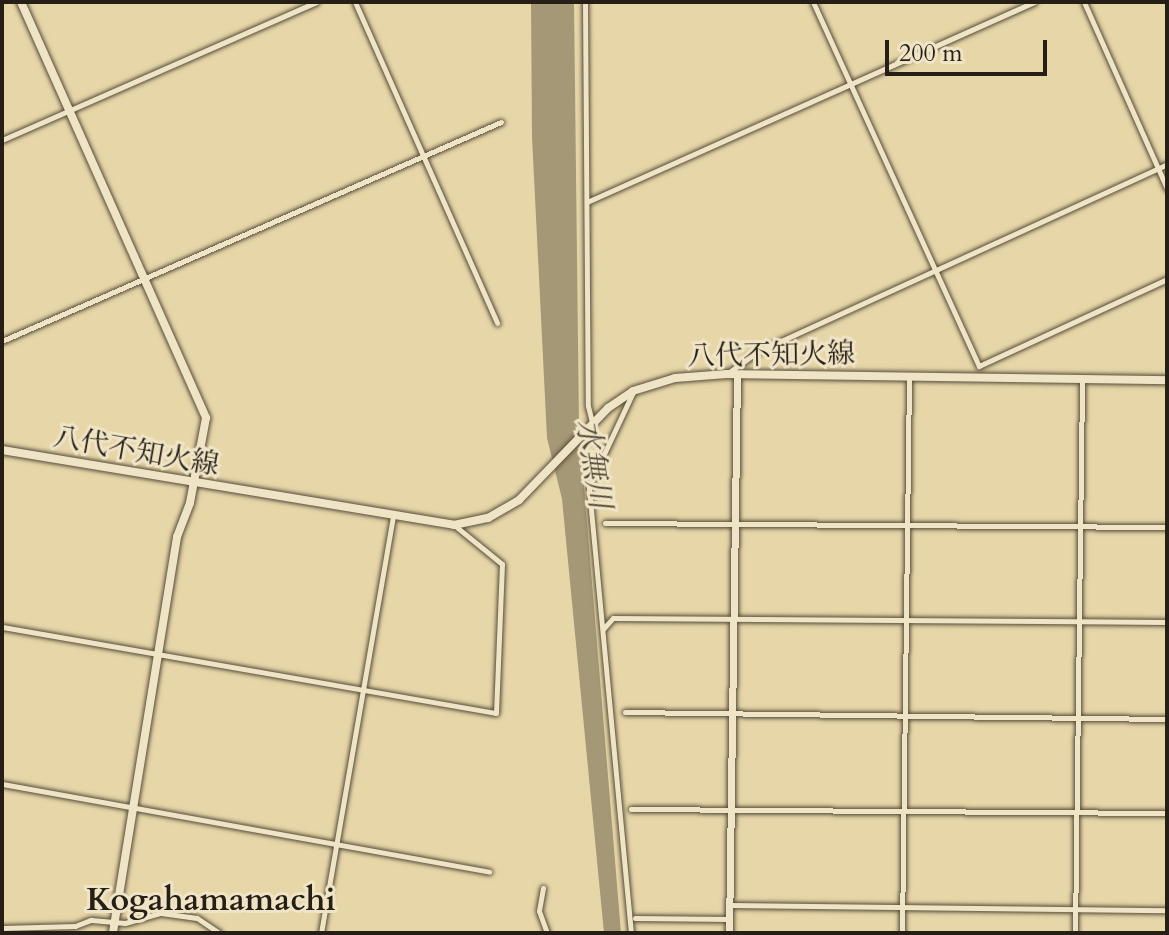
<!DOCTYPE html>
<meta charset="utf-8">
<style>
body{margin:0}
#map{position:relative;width:1169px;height:935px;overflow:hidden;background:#e7d6a8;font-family:Cardo,"Noto Serif JP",serif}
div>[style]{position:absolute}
.water>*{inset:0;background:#a59876}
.roads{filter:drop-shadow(0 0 2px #564d3a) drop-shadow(0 0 2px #564d3a)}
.minor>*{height:5px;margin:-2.5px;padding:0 2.5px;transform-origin:2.5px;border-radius:2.5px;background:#efe4c6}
.tertiary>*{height:7px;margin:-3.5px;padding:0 3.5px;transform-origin:3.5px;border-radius:3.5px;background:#efe4c6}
.secondary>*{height:8px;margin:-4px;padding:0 4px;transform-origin:4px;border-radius:4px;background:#efe4c6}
span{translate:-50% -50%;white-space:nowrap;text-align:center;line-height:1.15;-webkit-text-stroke:6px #efe4c6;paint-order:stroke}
.street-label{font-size:28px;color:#261f16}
.water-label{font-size:30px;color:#524938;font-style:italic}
.quarter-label{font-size:32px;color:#261f16;font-weight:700}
.frame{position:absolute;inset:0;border:4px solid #261f16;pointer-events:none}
.scale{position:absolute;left:885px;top:40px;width:162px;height:36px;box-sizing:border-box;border:4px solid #261f16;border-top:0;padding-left:10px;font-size:24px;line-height:28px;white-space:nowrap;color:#261f16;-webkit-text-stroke:6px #efe4c6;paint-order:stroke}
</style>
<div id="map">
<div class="water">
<i style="clip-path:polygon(531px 2px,574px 2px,579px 426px,621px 933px,604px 933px,562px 499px,547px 438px,532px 137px)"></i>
</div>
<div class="roads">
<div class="minor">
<i style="left:355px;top:2px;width:351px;rotate:66.1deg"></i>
<i style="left:585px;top:2px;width:404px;rotate:89.6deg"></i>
<i style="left:588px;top:406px;width:16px;rotate:76deg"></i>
<i style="left:813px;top:2px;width:400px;rotate:65.5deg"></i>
<i style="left:979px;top:366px;width:207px;rotate:-24.8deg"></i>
<i style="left:1084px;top:2px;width:204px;rotate:66deg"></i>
<i style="left:2px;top:140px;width:343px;rotate:-23.7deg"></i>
<i style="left:587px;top:202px;width:490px;rotate:-24.1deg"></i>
<i style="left:2px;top:341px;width:545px;rotate:-23.7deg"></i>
<i style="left:728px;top:373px;width:36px;rotate:-36deg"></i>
<i style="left:757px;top:352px;width:451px;rotate:-24.6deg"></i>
<i style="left:605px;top:523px;width:562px;rotate:0.41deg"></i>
<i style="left:2px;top:627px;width:501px;rotate:9.88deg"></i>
<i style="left:496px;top:713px;width:149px;rotate:-87.7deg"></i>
<i style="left:502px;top:564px;width:62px;rotate:-140.9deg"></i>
<i style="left:603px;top:629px;width:15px;rotate:-48deg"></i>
<i style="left:613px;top:618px;width:554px;rotate:0.41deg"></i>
<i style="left:625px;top:712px;width:542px;rotate:0.74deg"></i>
<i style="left:2px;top:784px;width:495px;rotate:10.2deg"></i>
<i style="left:631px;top:809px;width:536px;rotate:0.43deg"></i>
<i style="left:543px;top:888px;width:23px;rotate:100deg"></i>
<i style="left:539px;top:911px;width:23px;rotate:70deg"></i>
<i style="left:730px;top:905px;width:437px;rotate:0.7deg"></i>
<i style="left:635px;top:918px;width:94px;rotate:0.6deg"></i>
<i style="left:2px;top:928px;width:73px;rotate:-1.6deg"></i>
<i style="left:75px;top:926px;width:17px;rotate:-21deg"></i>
<i style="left:91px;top:920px;width:34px;rotate:5deg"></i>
<i style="left:125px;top:923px;width:37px;rotate:-16deg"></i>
<i style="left:161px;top:913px;width:36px;rotate:8deg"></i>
<i style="left:197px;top:918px;width:27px;rotate:34deg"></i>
<i style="left:321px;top:933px;width:421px;rotate:-80.2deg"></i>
<i style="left:631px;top:933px;width:449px;rotate:-95.4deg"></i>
<i style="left:589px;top:486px;width:104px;rotate:-64.9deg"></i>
<i style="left:902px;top:933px;width:556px;rotate:-89.28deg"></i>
<i style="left:1075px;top:933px;width:553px;rotate:-89.27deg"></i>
</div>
<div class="tertiary">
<i style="left:729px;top:933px;width:558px;rotate:-89.18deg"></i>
</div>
<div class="secondary">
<i style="left:21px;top:2px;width:455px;rotate:66deg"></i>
<i style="left:206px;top:418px;width:86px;rotate:100.7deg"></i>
<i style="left:190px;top:503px;width:36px;rotate:111deg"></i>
<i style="left:177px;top:537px;width:401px;rotate:99.2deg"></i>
<i style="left:2px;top:450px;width:458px;rotate:9.4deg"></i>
<i style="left:454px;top:525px;width:35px;rotate:-12deg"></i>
<i style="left:488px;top:518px;width:36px;rotate:-30deg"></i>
<i style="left:519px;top:500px;width:128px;rotate:-45.9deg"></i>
<i style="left:608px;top:408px;width:30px;rotate:-34deg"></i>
<i style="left:633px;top:391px;width:44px;rotate:-17.2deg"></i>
<i style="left:675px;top:378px;width:52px;rotate:-4.4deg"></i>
<i style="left:727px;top:374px;width:440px;rotate:0.8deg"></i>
</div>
</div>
<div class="street-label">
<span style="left:771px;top:355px;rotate:-1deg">八代不知火線</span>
<span style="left:136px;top:451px;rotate:10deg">八代不知火線</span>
</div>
<div class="water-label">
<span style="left:593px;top:464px;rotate:81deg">水無川</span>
</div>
<div class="quarter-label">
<span style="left:211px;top:900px">Kogahamamachi</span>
</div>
<div class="frame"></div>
<div class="scale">200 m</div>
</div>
